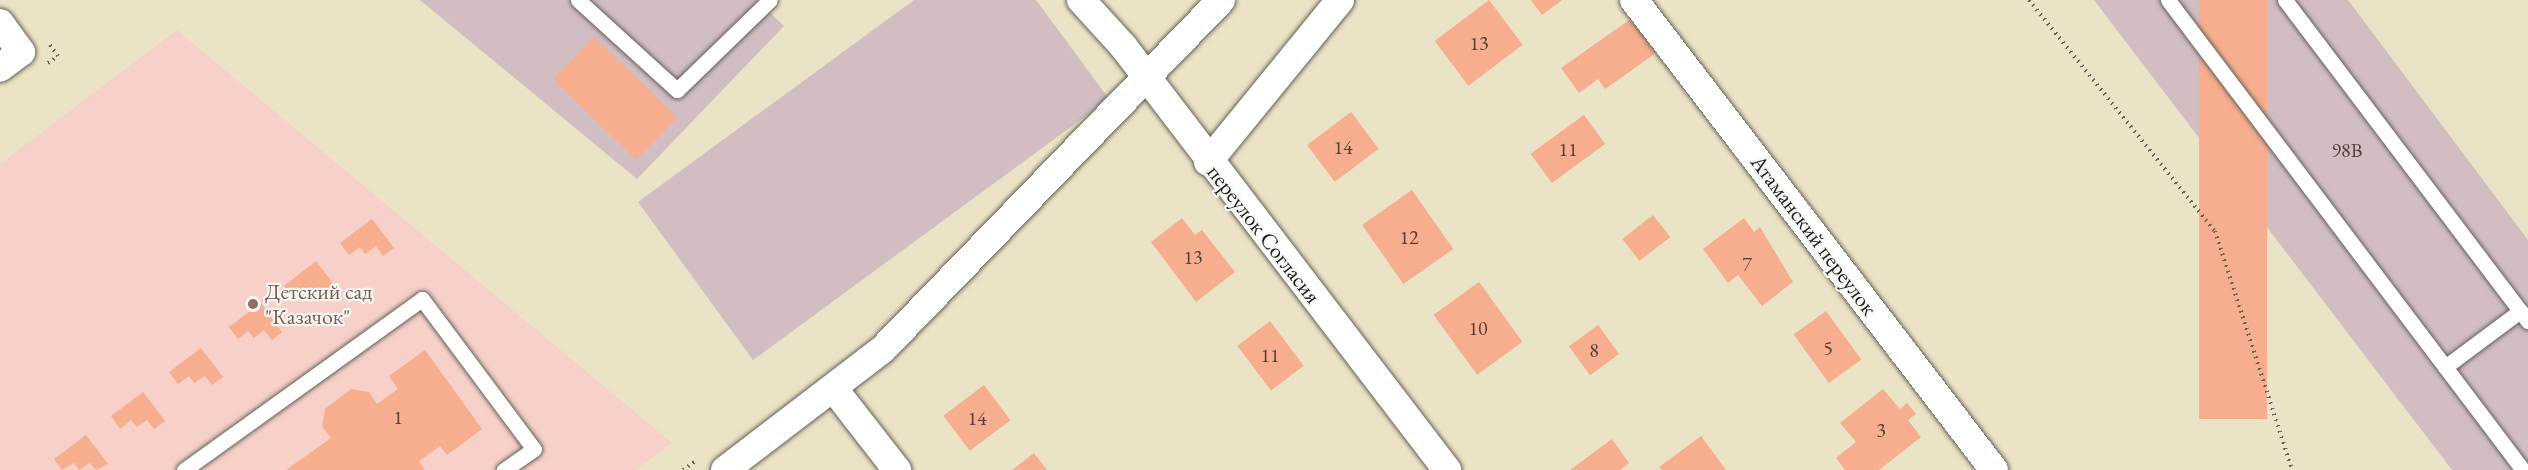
<!DOCTYPE html>
<meta charset="utf-8">
<style>
body{margin:0}
#map{position:relative;width:2528px;height:470px;overflow:hidden;background:#ebe3c5;font-family:"EB Garamond",serif}
div>[style]{position:absolute}
.built>*{inset:0;background:#f7d0ca}
.industrial>*{inset:0;background:#d2bec2}
.building>*{inset:0;background:#f6ae8e;transform-origin:0 0}
.path>*{height:4px;margin-top:-2px;transform-origin:0;background:repeating-linear-gradient(90deg,#646257 0 1.5px,transparent 0 6px)}
.roads{filter:drop-shadow(0 0 2px #646257) drop-shadow(0 0 2px #646257)}
.service>*{height:15px;margin:-7.5px;padding:0 7.5px;transform-origin:7.5px;border-radius:7.5px;background:#fff}
.minor>*{height:28px;margin:-14px;padding:0 14px;transform-origin:14px;border-radius:14px;background:#fff}
.dots>*{width:16px;height:16px;translate:-50% -50%;box-sizing:border-box;border:3px solid #f6f6f2;border-radius:50%}
span{translate:-50% -50%;white-space:nowrap;text-align:center;line-height:1.15;-webkit-text-stroke:4.5px #f6f6f2;paint-order:stroke}
.number-label{font-size:20px;color:#524038}
.number-label span{-webkit-text-stroke-width:0}
.street-label{font-size:22px;color:#1c1c1c}
.education-label{font-size:22px;color:#785e54}
.left{translate:0 -50%;text-align:left}
</style>
<div id="map">
<div class="built">
<i style="clip-path:polygon(177px 30px,672px 443px,636px 470px,0 470px,0 164px)"></i>
</div>
<div class="industrial">
<i style="clip-path:polygon(420px 0,757px 0,784px 26px,637px 179px)"></i>
<i style="clip-path:polygon(914px 0,1036px 0,1109px 99px,753px 360px,638px 202px)"></i>
<i style="clip-path:polygon(2094px 0,2348px 0,2528px 240px,2528px 470px,2452px 470px)"></i>
</div>
<div class="building">
<i style="left:1489px;top:0;width:56px;height:68px;rotate:53deg"></i>
<i style="clip-path:polygon(1531px 0,1562px 0,1542px 15px)"></i>
<i style="left:2199px;top:0;width:68px;height:419px"></i>
<i style="clip-path:polygon(1632px 18px,1656px 53px,1605px 89px,1598px 79px,1579px 93px,1561px 68px)"></i>
<i style="left:594px;top:37px;width:116px;height:59px;rotate:44deg"></i>
<i style="left:1351px;top:112px;width:46px;height:55px;rotate:53deg"></i>
<i style="left:1584px;top:115px;width:36px;height:66px;rotate:54deg"></i>
<i style="left:1412px;top:190px;width:72px;height:61px;rotate:55deg"></i>
<i style="left:1653px;top:215px;width:28px;height:39px;rotate:52deg"></i>
<i style="clip-path:polygon(1182px 218px,1195px 235px,1202px 230px,1235px 272px,1196px 302px,1151px 242px)"></i>
<i style="clip-path:polygon(1744px 218px,1754px 232px,1760px 227px,1793px 282px,1762px 306px,1738px 275px,1728px 283px,1703px 249px)"></i>
<i style="clip-path:polygon(372px 219px,394px 248px,383px 256px,376px 246px,365px 254px,360px 247px,349px 255px,340px 243px)"></i>
<i style="clip-path:polygon(316px 261px,339px 291px,328px 299px,320px 289px,309px 297px,304px 290px,293px 297px,284px 286px)"></i>
<i style="left:1479px;top:282px;width:74px;height:56px;rotate:54deg"></i>
<i style="clip-path:polygon(261px 303px,282px 332px,272px 340px,264px 330px,254px 338px,248px 331px,238px 339px,229px 327px)"></i>
<i style="left:1826px;top:311px;width:60px;height:40px;rotate:54deg"></i>
<i style="left:1270px;top:321px;width:56px;height:41px;rotate:53deg"></i>
<i style="left:1598px;top:325px;width:36px;height:36px;rotate:54deg"></i>
<i style="clip-path:polygon(201px 348px,223px 377px,212px 385px,205px 376px,194px 383px,189px 376px,178px 384px,169px 372px)"></i>
<i style="clip-path:polygon(425px 350px,482px 429px,447px 455px,440px 446px,419px 461px,425px 470px,286px 470px,331px 438px,322px 426px,325px 409px,351px 389px,369px 392px,377px 404px,398px 389px,389px 376px)"></i>
<i style="left:984px;top:385px;width:44px;height:51px;rotate:53deg"></i>
<i style="clip-path:polygon(1883px 389px,1900px 409px,1907px 403px,1916px 414px,1908px 420px,1921px 437px,1879px 470px,1845px 470px,1836px 458px,1856px 442px,1840px 423px)"></i>
<i style="clip-path:polygon(143px 392px,165px 421px,154px 429px,147px 420px,137px 427px,131px 420px,120px 429px,111px 416px)"></i>
<i style="clip-path:polygon(86px 435px,108px 464px,96px 470px,90px 463px,79px 470px,74px 463px,62px 470px,54px 459px)"></i>
<i style="clip-path:polygon(1701px 436px,1726px 470px,1662px 470px,1659px 467px)"></i>
<i style="clip-path:polygon(1612px 439px,1629px 463px,1620px 470px,1570px 470px)"></i>
<i style="clip-path:polygon(1034px 453px,1047px 470px,1012px 470px)"></i>
</div>
<div class="path">
<i style="left:2029px;top:0;width:297px;rotate:51.2deg"></i>
<i style="left:2215px;top:231px;width:251px;rotate:72.1deg"></i>
<i style="left:48px;top:63px;width:12px;rotate:-35deg"></i>
<i style="left:58px;top:56px;width:14px;rotate:-126deg"></i>
<i style="left:683px;top:470px;width:17px;rotate:-36deg"></i>
</div>
<div class="roads">
<div class="service">
<i style="left:578px;top:0;width:134px;rotate:42.3deg"></i>
<i style="left:677px;top:90px;width:129px;rotate:-44.1deg"></i>
<i style="left:2168px;top:0;width:589px;rotate:52.94deg"></i>
<i style="left:2285px;top:0;width:403px;rotate:52.9deg"></i>
<i style="left:2445px;top:367px;width:94px;rotate:-36.7deg"></i>
<i style="left:184px;top:470px;width:293px;rotate:-35.7deg"></i>
<i style="left:422px;top:299px;width:187px;rotate:53.3deg"></i>
<i style="left:534px;top:449px;width:37px;rotate:145deg"></i>
</div>
<div class="minor">
<i style="left:1081px;top:0;width:62px;rotate:47.6deg"></i>
<i style="left:1123px;top:46px;width:534px;rotate:52.61deg"></i>
<i style="left:1634px;top:0;width:592px;rotate:52.55deg"></i>
<i style="left:0;top:23px;width:36px;rotate:54deg"></i>
<i style="left:21px;top:52px;width:26px;rotate:143deg"></i>
<i style="left:1208px;top:162px;width:209px;rotate:-50.8deg"></i>
<i style="left:834px;top:389px;width:103px;rotate:52.1deg"></i>
<i style="left:725px;top:470px;width:198px;rotate:-37.4deg"></i>
<i style="left:882px;top:350px;width:487px;rotate:-45.9deg"></i>
</div>
</div>
<div class="dots">
<i style="left:253px;top:304px;background:#8d6e63"></i>
</div>
<div class="number-label">
<span style="left:1479px;top:43px">13</span>
<span style="left:1343px;top:147px">14</span>
<span style="left:1568px;top:149px">11</span>
<span style="left:2347px;top:150px">98В</span>
<span style="left:1409px;top:237px">12</span>
<span style="left:1193px;top:257px">13</span>
<span style="left:1747px;top:264px">7</span>
<span style="left:1478px;top:328px">10</span>
<span style="left:1828px;top:348px">5</span>
<span style="left:1594px;top:350px">8</span>
<span style="left:1270px;top:355px">11</span>
<span style="left:398px;top:417px">1</span>
<span style="left:977px;top:418px">14</span>
<span style="left:1881px;top:430px">3</span>
</div>
<div class="street-label">
<span style="left:1264px;top:234px;rotate:52deg">переулок Согласия</span>
<span style="left:1814px;top:235px;rotate:53deg">Атаманский переулок</span>
</div>
<div class="education-label">
<span class="left" style="left:265px;top:304px">Детский сад<br>"Казачок"</span>
</div>
</div>
